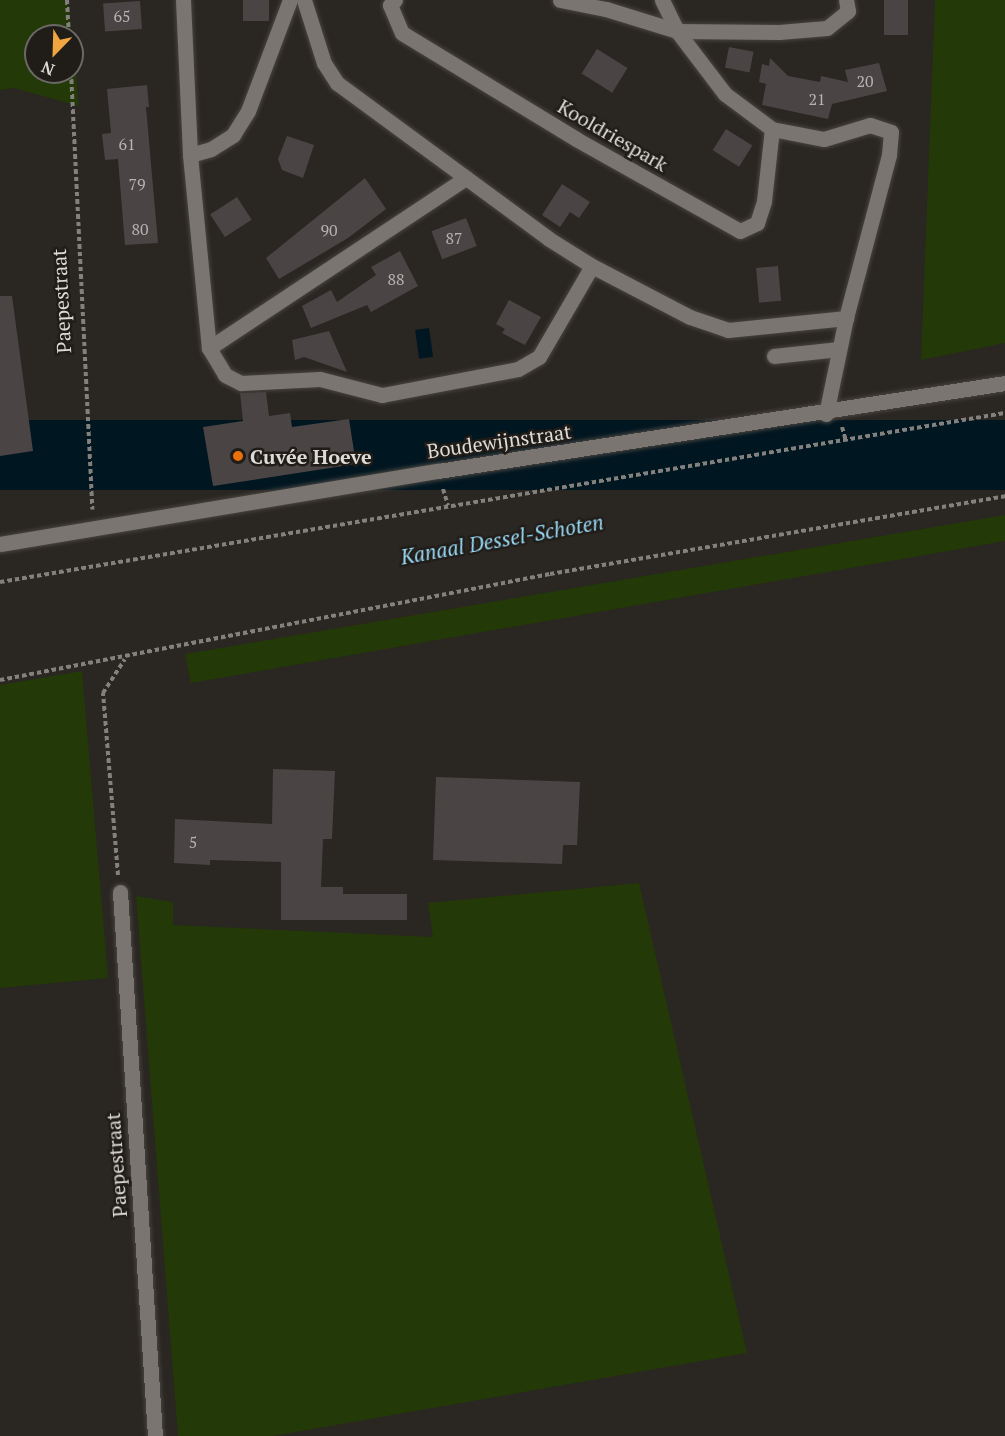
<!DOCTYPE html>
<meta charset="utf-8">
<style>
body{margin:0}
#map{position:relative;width:1005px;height:1436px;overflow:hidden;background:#2a2622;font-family:"PT Serif",serif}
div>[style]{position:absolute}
.green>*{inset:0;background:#233907}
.water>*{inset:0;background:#001620;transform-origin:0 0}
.building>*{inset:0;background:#4b4444;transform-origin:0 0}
.path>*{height:4px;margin-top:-2px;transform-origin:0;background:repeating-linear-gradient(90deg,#83807d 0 4.5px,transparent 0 7.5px)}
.roads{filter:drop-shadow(0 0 2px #474440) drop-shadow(0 0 2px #474440)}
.minor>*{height:15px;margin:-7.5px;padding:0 7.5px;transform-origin:7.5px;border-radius:7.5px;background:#7a7570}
.dots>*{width:16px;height:16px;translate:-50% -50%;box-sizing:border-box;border:3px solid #201c18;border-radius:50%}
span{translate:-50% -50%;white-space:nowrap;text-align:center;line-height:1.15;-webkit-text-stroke:5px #201c18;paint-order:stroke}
.number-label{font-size:16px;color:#b8b4b3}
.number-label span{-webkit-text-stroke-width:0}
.street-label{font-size:20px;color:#dddad8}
.poi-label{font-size:20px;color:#dddad8;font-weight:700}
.left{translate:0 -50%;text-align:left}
.water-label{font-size:21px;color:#99d8f4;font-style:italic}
.north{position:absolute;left:24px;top:24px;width:60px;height:60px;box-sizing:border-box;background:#201c18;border:2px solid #6c6865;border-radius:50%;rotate:203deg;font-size:16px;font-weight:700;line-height:24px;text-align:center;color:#dddad8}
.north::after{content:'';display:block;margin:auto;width:21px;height:27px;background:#f1a540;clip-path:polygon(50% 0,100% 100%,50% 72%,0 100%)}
</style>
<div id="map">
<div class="green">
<i style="clip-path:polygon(0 0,68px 0,72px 36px,36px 36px,36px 72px,72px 72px,72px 38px,79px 106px,14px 88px,0 90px)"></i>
<i style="clip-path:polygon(935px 0,1005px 0,1005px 343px,921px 360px)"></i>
<i style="clip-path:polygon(1005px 515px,1005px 541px,191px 683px,185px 654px)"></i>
<i style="clip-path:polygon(82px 671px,108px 978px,0 988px,0 685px)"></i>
<i style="clip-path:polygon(639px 883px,747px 1353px,273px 1436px,178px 1436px,136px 896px,173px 902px,173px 925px,433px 937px,428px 903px)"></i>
</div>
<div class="water">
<i style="left:429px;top:328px;width:29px;height:14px;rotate:82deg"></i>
<i style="left:1005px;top:420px;width:70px;height:1020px;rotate:90deg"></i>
</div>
<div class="building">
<i style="left:243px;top:0;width:26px;height:21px"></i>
<i style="left:884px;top:0;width:24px;height:35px"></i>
<i style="left:140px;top:1px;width:28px;height:37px;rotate:86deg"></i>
<i style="left:729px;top:47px;width:25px;height:21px;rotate:11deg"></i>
<i style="left:597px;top:49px;width:36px;height:29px;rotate:32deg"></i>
<i style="clip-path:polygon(770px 58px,788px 76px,820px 82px,821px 76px,848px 82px,845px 70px,879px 63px,887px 91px,832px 104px,828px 119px,762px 105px,766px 84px,759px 82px,762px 64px,769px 66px)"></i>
<i style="clip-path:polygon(147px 85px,149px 107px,146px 107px,158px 243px,125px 245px,118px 159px,105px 160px,102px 134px,111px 133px,107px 89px)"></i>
<i style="left:726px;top:129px;width:31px;height:25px;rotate:32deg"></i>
<i style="clip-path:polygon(287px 136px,314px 145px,303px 178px,282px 170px,278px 159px)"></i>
<i style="clip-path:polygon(365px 178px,386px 209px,348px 238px,279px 279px,266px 258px)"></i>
<i style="clip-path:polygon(562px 184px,590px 202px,579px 218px,570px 212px,560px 227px,542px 215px)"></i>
<i style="left:237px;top:197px;width:27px;height:32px;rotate:57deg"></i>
<i style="left:466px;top:218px;width:30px;height:37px;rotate:69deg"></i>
<i style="clip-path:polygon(400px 251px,418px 286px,371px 312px,367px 305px,311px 328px,302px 306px,331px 290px,337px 302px,376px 275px,371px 267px)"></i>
<i style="left:778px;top:266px;width:35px;height:22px;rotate:85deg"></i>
<i style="clip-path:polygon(0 296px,12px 296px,33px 451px,0 456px)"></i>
<i style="clip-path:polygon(509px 300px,541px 317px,525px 345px,502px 333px,505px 329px,496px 324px)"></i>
<i style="clip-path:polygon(329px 331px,347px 372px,304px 357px,295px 360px,292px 340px)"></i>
<i style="clip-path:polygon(266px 392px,269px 416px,290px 413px,292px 427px,349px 419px,356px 464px,213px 486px,203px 427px,243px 421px,240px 393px)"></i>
<i style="clip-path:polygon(273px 769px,335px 771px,332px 839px,323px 839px,321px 887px,343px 887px,343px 894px,407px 894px,407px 920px,281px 920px,281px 862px,210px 860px,210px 865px,174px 863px,175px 819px,272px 824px)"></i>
<i style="clip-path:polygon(436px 777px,580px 782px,577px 845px,563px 845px,562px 864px,433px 860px)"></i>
</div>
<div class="path">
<i style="left:67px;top:0;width:36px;rotate:87deg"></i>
<i style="left:71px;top:72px;width:438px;rotate:87.2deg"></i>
<i style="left:842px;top:427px;width:15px;rotate:74deg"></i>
<i style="left:443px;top:489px;width:17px;rotate:73deg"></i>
<i style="left:0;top:582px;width:1019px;rotate:-9.55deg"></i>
<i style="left:0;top:680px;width:560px;rotate:-10.91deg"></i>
<i style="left:550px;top:574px;width:462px;rotate:-9.7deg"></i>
<i style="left:118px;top:875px;width:183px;rotate:-94.7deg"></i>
<i style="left:103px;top:693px;width:40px;rotate:-57.1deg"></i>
</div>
<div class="roads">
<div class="minor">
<i style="left:183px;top:0;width:155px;rotate:87.4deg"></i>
<i style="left:190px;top:155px;width:194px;rotate:84.4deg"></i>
<i style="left:209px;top:348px;width:31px;rotate:59deg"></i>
<i style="left:225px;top:375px;width:18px;rotate:27deg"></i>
<i style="left:241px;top:383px;width:79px;rotate:-2.9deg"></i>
<i style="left:320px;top:379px;width:64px;rotate:14.5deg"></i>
<i style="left:382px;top:395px;width:138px;rotate:-10.8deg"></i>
<i style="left:518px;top:369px;width:24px;rotate:-30deg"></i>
<i style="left:539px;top:357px;width:105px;rotate:-59.8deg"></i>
<i style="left:592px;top:266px;width:110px;rotate:27.5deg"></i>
<i style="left:690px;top:317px;width:40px;rotate:18.9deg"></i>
<i style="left:728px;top:330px;width:119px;rotate:-5.8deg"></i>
<i style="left:304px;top:0;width:66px;rotate:72.4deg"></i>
<i style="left:324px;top:63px;width:24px;rotate:57deg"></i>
<i style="left:337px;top:83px;width:263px;rotate:36.3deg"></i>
<i style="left:549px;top:239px;width:51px;rotate:32.1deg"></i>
<i style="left:395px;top:0;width:7px;rotate:135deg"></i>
<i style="left:390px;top:5px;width:30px;rotate:67deg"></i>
<i style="left:402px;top:33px;width:204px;rotate:31.3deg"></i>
<i style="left:576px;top:139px;width:188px;rotate:29.3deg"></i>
<i style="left:740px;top:231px;width:19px;rotate:-25deg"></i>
<i style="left:757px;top:223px;width:23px;rotate:-72deg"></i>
<i style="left:764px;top:201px;width:72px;rotate:-83.7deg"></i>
<i style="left:560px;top:0;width:47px;rotate:11.1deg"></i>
<i style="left:606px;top:9px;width:74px;rotate:17.2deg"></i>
<i style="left:677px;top:31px;width:102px;rotate:0.6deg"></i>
<i style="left:779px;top:32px;width:48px;rotate:-4.8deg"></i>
<i style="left:827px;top:28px;width:27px;rotate:-39deg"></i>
<i style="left:848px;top:11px;width:11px;rotate:-100deg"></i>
<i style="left:662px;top:0;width:34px;rotate:64deg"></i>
<i style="left:677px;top:31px;width:79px;rotate:52.7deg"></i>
<i style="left:725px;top:94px;width:59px;rotate:36.7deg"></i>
<i style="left:772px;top:129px;width:53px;rotate:10.9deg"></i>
<i style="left:824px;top:139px;width:48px;rotate:-16.9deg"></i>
<i style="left:870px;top:125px;width:22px;rotate:18deg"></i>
<i style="left:891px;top:132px;width:23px;rotate:95deg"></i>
<i style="left:889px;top:155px;width:169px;rotate:104.8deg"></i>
<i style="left:846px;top:318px;width:98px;rotate:101.8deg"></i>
<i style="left:190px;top:155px;width:22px;rotate:-16deg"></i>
<i style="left:211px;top:149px;width:26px;rotate:-32deg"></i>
<i style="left:233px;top:135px;width:28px;rotate:-58deg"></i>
<i style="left:248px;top:111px;width:119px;rotate:-69.3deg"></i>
<i style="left:209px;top:348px;width:308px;rotate:-33.5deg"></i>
<i style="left:774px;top:356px;width:65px;rotate:-6.1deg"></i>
<i style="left:0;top:544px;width:444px;rotate:-9.5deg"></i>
<i style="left:438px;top:471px;width:574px;rotate:-8.82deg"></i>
<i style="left:120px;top:892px;width:545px;rotate:86.32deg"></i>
</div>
</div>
<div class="dots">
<i style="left:238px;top:456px;background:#e8710a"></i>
</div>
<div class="number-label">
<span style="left:122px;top:16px">65</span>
<span style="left:865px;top:81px">20</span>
<span style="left:817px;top:99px">21</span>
<span style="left:127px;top:144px">61</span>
<span style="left:137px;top:184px">79</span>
<span style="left:140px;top:229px">80</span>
<span style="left:329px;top:230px">90</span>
<span style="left:454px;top:238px">87</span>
<span style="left:396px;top:279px">88</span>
<span style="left:193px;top:842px">5</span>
</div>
<div class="street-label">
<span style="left:613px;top:135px;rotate:30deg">Kooldriespark</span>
<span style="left:61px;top:301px;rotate:-93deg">Paepestraat</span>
<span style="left:499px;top:441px;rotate:-8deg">Boudewijnstraat</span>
<span style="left:116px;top:1165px;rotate:-94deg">Paepestraat</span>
</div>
<div class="poi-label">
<span class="left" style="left:250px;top:456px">Cuvée Hoeve</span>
</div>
<div class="water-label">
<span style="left:502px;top:539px;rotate:-10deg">Kanaal Dessel-Schoten</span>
</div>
<div class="north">N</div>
</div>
